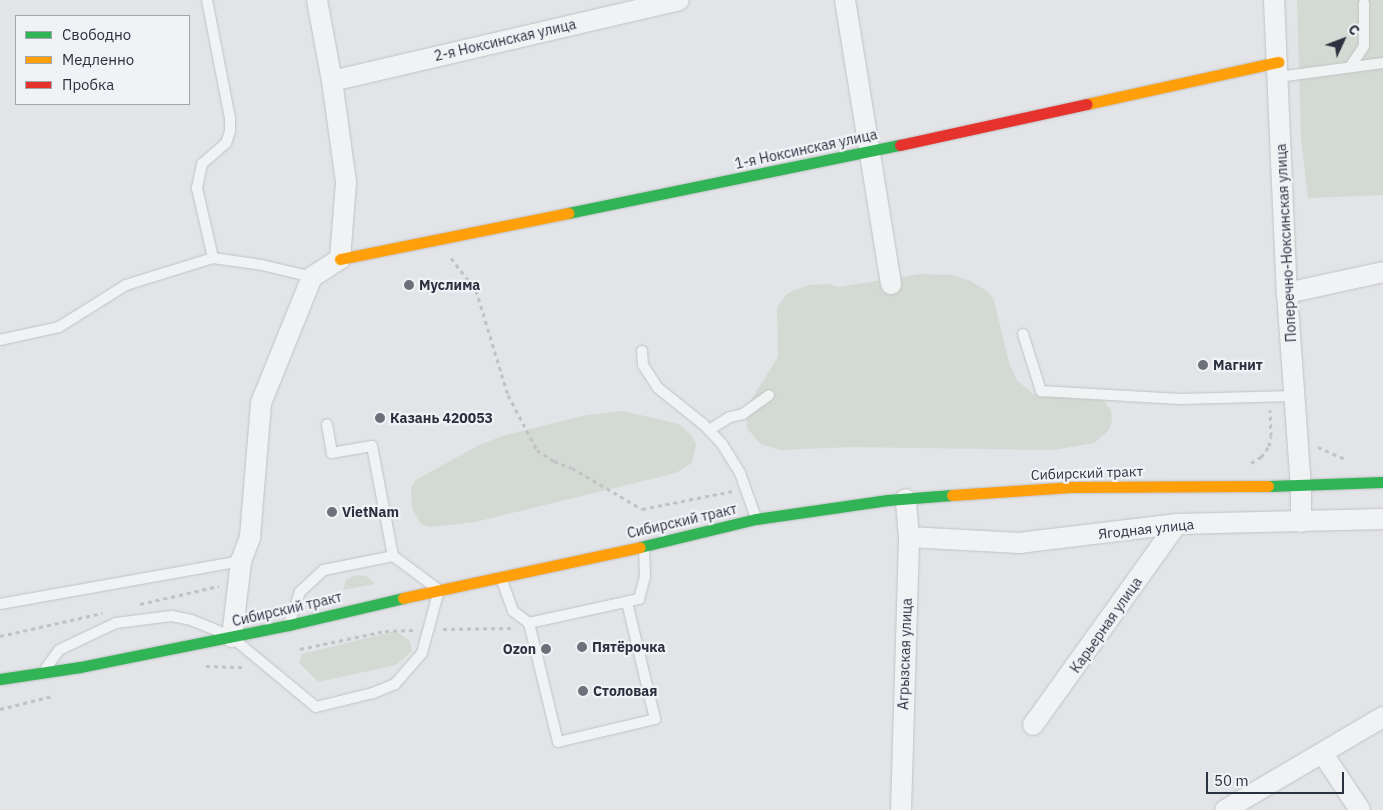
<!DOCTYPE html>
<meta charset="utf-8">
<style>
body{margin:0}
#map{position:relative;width:1383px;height:810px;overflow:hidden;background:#e2e4e7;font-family:"IBM Plex Sans",sans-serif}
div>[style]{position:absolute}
.green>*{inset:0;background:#d3dad3}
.path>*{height:3px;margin-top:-1.5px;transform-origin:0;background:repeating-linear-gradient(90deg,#c1c2c6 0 4px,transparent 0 8px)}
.roads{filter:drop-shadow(0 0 1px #c1c2c5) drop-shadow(0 0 1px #c1c2c5)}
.lane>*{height:10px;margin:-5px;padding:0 5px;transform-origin:5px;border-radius:5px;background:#f1f2f4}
.street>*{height:20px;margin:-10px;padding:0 10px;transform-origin:10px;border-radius:10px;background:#f1f2f4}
.fast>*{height:11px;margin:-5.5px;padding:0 5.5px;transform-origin:5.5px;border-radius:5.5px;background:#30b455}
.slow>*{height:11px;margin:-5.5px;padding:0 5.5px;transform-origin:5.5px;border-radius:5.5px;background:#ff9f0a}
.jam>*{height:11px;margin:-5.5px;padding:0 5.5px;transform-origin:5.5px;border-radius:5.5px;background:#e5322d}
.dots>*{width:14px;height:14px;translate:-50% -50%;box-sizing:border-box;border:2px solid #f0f2f6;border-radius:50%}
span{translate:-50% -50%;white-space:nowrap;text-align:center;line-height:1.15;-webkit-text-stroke:4.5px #f0f2f6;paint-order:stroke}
.street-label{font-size:14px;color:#2b313e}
.poi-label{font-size:14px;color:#2b313e;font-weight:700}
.left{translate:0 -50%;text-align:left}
.right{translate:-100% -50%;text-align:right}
.legend{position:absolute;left:15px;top:15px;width:175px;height:90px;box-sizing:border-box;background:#f0f2f6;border:1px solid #a1a5ac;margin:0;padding:6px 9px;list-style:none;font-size:15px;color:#2b313e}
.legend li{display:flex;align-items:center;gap:10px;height:25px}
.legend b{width:25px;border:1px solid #a1a5ac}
.north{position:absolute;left:1318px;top:15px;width:50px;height:50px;-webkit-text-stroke:4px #f0f2f6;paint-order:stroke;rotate:47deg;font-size:14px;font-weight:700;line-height:20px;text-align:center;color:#2b313e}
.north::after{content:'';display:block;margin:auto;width:18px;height:22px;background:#2b313e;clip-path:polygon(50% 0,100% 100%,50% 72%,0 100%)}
.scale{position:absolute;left:1206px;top:772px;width:138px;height:22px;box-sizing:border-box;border:2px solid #2b313e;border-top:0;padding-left:6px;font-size:15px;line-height:18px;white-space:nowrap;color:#2b313e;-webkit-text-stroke:4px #f0f2f6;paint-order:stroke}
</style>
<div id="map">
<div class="green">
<i style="clip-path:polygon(1297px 0,1383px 0,1383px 195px,1308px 198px,1301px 139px)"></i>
<i style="clip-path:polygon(921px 274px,952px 275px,971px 281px,988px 292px,994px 300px,1009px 363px,1017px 380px,1033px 394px,1042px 397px,1089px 392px,1099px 395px,1111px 410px,1112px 420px,1109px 430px,1094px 443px,1054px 450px,851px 447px,781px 450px,760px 444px,747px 428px,746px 408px,778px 357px,777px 307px,788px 293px,808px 285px,829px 284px,838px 287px)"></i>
<i style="clip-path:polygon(623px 411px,679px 424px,691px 435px,696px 444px,692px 463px,676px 473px,475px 522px,431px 527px,421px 524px,412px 508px,411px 488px,416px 480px,477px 446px,505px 435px,587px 415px)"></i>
<i style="clip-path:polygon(356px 575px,366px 576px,375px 584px,343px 590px,346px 580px)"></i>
<i style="clip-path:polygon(396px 631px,409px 640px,412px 651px,396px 665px,318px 682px,299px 663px,302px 654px)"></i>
</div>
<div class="path">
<i style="left:451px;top:258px;width:41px;rotate:52deg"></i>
<i style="left:476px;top:290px;width:110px;rotate:73.1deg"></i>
<i style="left:508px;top:395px;width:62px;rotate:62.2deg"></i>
<i style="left:537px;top:450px;width:20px;rotate:33deg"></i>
<i style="left:554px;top:461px;width:19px;rotate:21deg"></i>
<i style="left:572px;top:468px;width:81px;rotate:30.4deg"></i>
<i style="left:642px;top:509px;width:93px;rotate:-11.2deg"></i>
<i style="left:1318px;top:447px;width:30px;rotate:24deg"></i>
<i style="left:1251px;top:463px;width:12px;rotate:-31deg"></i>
<i style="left:1261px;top:457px;width:14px;rotate:-54deg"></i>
<i style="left:1269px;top:446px;width:10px;rotate:-79deg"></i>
<i style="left:1271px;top:436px;width:26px;rotate:-92deg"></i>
<i style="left:140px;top:604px;width:81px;rotate:-12.8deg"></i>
<i style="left:443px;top:629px;width:69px;rotate:-0.8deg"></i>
<i style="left:0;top:636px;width:105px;rotate:-12.7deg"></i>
<i style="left:300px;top:649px;width:87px;rotate:-12deg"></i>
<i style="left:385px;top:631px;width:29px;rotate:-2deg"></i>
<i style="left:206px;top:666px;width:38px;rotate:2deg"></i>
<i style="left:0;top:709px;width:54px;rotate:-14deg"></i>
</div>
<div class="roads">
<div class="lane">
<i style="left:207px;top:0;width:120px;rotate:79deg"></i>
<i style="left:230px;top:118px;width:13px;rotate:90deg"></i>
<i style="left:230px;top:131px;width:13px;rotate:108deg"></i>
<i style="left:226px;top:143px;width:32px;rotate:139deg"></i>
<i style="left:202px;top:164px;width:25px;rotate:102deg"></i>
<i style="left:197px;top:188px;width:72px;rotate:77.1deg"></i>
<i style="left:1350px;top:67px;width:25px;rotate:-56deg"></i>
<i style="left:1364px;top:46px;width:43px;rotate:-90deg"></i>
<i style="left:1278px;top:77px;width:106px;rotate:-7.6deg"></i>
<i style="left:1023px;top:334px;width:60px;rotate:72.5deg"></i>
<i style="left:1041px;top:391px;width:139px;rotate:3.3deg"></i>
<i style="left:1180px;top:399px;width:114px;rotate:-1.5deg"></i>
<i style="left:0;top:340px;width:60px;rotate:-12.4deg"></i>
<i style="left:59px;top:327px;width:79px;rotate:-32.1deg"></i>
<i style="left:126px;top:285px;width:91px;rotate:-17.2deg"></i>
<i style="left:213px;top:258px;width:49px;rotate:8.1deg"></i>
<i style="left:262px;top:265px;width:51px;rotate:13.5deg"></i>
<i style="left:642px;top:351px;width:14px;rotate:86deg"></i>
<i style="left:643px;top:365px;width:27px;rotate:57deg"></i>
<i style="left:658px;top:388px;width:58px;rotate:38.7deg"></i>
<i style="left:703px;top:424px;width:28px;rotate:46deg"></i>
<i style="left:722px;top:444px;width:34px;rotate:58deg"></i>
<i style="left:740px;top:473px;width:48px;rotate:70.4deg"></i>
<i style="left:709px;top:430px;width:25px;rotate:-32deg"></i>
<i style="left:730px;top:417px;width:13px;rotate:-13deg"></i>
<i style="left:743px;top:414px;width:32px;rotate:-36deg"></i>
<i style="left:501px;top:578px;width:35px;rotate:70deg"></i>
<i style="left:513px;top:611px;width:20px;rotate:37deg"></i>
<i style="left:529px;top:623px;width:122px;rotate:76.3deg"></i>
<i style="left:558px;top:742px;width:100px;rotate:-13.3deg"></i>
<i style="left:655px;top:719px;width:120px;rotate:-103.5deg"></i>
<i style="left:0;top:604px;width:245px;rotate:-10.1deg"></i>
<i style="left:290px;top:621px;width:31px;rotate:-71deg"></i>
<i style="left:300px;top:592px;width:33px;rotate:-43deg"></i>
<i style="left:324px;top:570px;width:70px;rotate:-11.5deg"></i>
<i style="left:529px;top:623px;width:113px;rotate:-12.3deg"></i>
<i style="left:639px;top:599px;width:24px;rotate:-75deg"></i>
<i style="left:645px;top:576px;width:28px;rotate:-92deg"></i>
<i style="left:235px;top:640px;width:105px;rotate:39.6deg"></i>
<i style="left:316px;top:707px;width:59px;rotate:-13.8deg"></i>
<i style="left:373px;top:693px;width:24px;rotate:-22deg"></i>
<i style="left:395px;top:684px;width:41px;rotate:-48.9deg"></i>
<i style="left:422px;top:653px;width:65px;rotate:-74.9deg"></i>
<i style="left:439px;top:590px;width:57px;rotate:-143.5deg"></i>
<i style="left:393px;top:556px;width:112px;rotate:-100.8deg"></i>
<i style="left:372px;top:446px;width:41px;rotate:170.1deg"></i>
<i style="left:332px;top:453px;width:29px;rotate:-100deg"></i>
<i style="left:46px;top:668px;width:22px;rotate:-54deg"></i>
<i style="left:59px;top:650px;width:63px;rotate:-25.3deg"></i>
<i style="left:116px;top:623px;width:56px;rotate:-7.1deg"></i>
<i style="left:172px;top:616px;width:19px;rotate:12deg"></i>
<i style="left:191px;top:620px;width:32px;rotate:22deg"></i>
</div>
<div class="street">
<i style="left:845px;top:0;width:288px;rotate:80.8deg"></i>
<i style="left:1274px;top:0;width:293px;rotate:87.5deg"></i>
<i style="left:1287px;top:293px;width:194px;rotate:85.9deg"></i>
<i style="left:1301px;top:486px;width:36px;rotate:90deg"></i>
<i style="left:332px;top:81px;width:356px;rotate:-13.1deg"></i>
<i style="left:1287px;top:293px;width:98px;rotate:-12.3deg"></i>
<i style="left:909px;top:537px;width:110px;rotate:3.1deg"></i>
<i style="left:1019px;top:543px;width:159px;rotate:-6.9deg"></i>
<i style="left:1177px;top:524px;width:206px;rotate:-1.4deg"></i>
<i style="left:232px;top:637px;width:77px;rotate:-83.2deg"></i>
<i style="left:241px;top:561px;width:26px;rotate:-69deg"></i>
<i style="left:250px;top:537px;width:134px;rotate:-85.3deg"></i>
<i style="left:261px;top:403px;width:136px;rotate:-68deg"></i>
<i style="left:312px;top:277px;width:33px;rotate:-33deg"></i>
<i style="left:340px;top:259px;width:77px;rotate:-85.5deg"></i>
<i style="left:346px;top:182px;width:102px;rotate:-97.9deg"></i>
<i style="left:332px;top:81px;width:82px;rotate:-100.5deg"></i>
<i style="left:1033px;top:725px;width:247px;rotate:-54.4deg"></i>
<i style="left:1323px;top:754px;width:67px;rotate:56.5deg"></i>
<i style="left:901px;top:810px;width:273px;rotate:-88.3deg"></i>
<i style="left:909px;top:537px;width:38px;rotate:-95deg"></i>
<i style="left:1225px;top:810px;width:183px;rotate:-30.5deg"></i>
</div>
<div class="fast">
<i style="left:568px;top:213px;width:339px;rotate:-11.6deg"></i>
<i style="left:1268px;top:486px;width:115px;rotate:-2deg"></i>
<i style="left:640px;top:547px;width:119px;rotate:-13.6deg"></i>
<i style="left:756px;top:519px;width:133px;rotate:-8.2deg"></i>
<i style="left:888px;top:500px;width:64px;rotate:-4.5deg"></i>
<i style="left:0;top:679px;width:81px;rotate:-8.5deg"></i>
<i style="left:80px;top:667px;width:213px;rotate:-11.4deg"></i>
<i style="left:289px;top:625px;width:117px;rotate:-13.3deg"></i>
</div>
<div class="slow">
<i style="left:1087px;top:104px;width:196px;rotate:-12.4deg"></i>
<i style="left:340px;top:259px;width:233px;rotate:-11.4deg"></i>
<i style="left:952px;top:495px;width:119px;rotate:-3.8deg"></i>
<i style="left:1071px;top:487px;width:197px;rotate:-0.3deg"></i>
<i style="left:403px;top:598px;width:242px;rotate:-12.1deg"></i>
</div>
<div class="jam">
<i style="left:900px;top:145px;width:191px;rotate:-12.4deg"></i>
</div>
</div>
<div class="dots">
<i style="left:409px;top:285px;background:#6b7079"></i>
<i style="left:1203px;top:365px;background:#6b7079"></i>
<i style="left:380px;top:418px;background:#6b7079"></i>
<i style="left:332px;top:512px;background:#6b7079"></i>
<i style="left:582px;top:647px;background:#6b7079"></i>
<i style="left:546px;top:649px;background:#6b7079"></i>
<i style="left:583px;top:691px;background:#6b7079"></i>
</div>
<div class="street-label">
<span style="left:505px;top:40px;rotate:-13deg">2-я Ноксинская улица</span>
<span style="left:806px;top:149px;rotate:-12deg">1-я Ноксинская улица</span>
<span style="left:1286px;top:243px;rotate:-93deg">Поперечно-Ноксинская улица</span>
<span style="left:1087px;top:473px;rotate:-2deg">Сибирский тракт</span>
<span style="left:682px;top:521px;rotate:-13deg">Сибирский тракт</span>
<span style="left:1146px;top:529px;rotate:-6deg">Ягодная улица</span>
<span style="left:287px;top:609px;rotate:-13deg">Сибирский тракт</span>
<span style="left:1106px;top:625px;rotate:-55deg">Карьерная улица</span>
<span style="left:905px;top:654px;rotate:-88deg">Агрызская улица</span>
</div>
<div class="poi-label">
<span class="left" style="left:419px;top:285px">Муслима</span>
<span class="left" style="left:1213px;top:365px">Магнит</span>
<span class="left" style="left:390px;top:418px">Казань 420053</span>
<span class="left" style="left:342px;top:512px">VietNam</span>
<span class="left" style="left:592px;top:647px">Пятёрочка</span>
<span class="right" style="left:536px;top:649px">Ozon</span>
<span class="left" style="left:593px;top:691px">Столовая</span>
</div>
<ul class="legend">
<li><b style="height:6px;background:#30b455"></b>Свободно</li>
<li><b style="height:6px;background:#ff9f0a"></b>Медленно</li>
<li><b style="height:6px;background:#e5322d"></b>Пробка</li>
</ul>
<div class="north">С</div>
<div class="scale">50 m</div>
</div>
